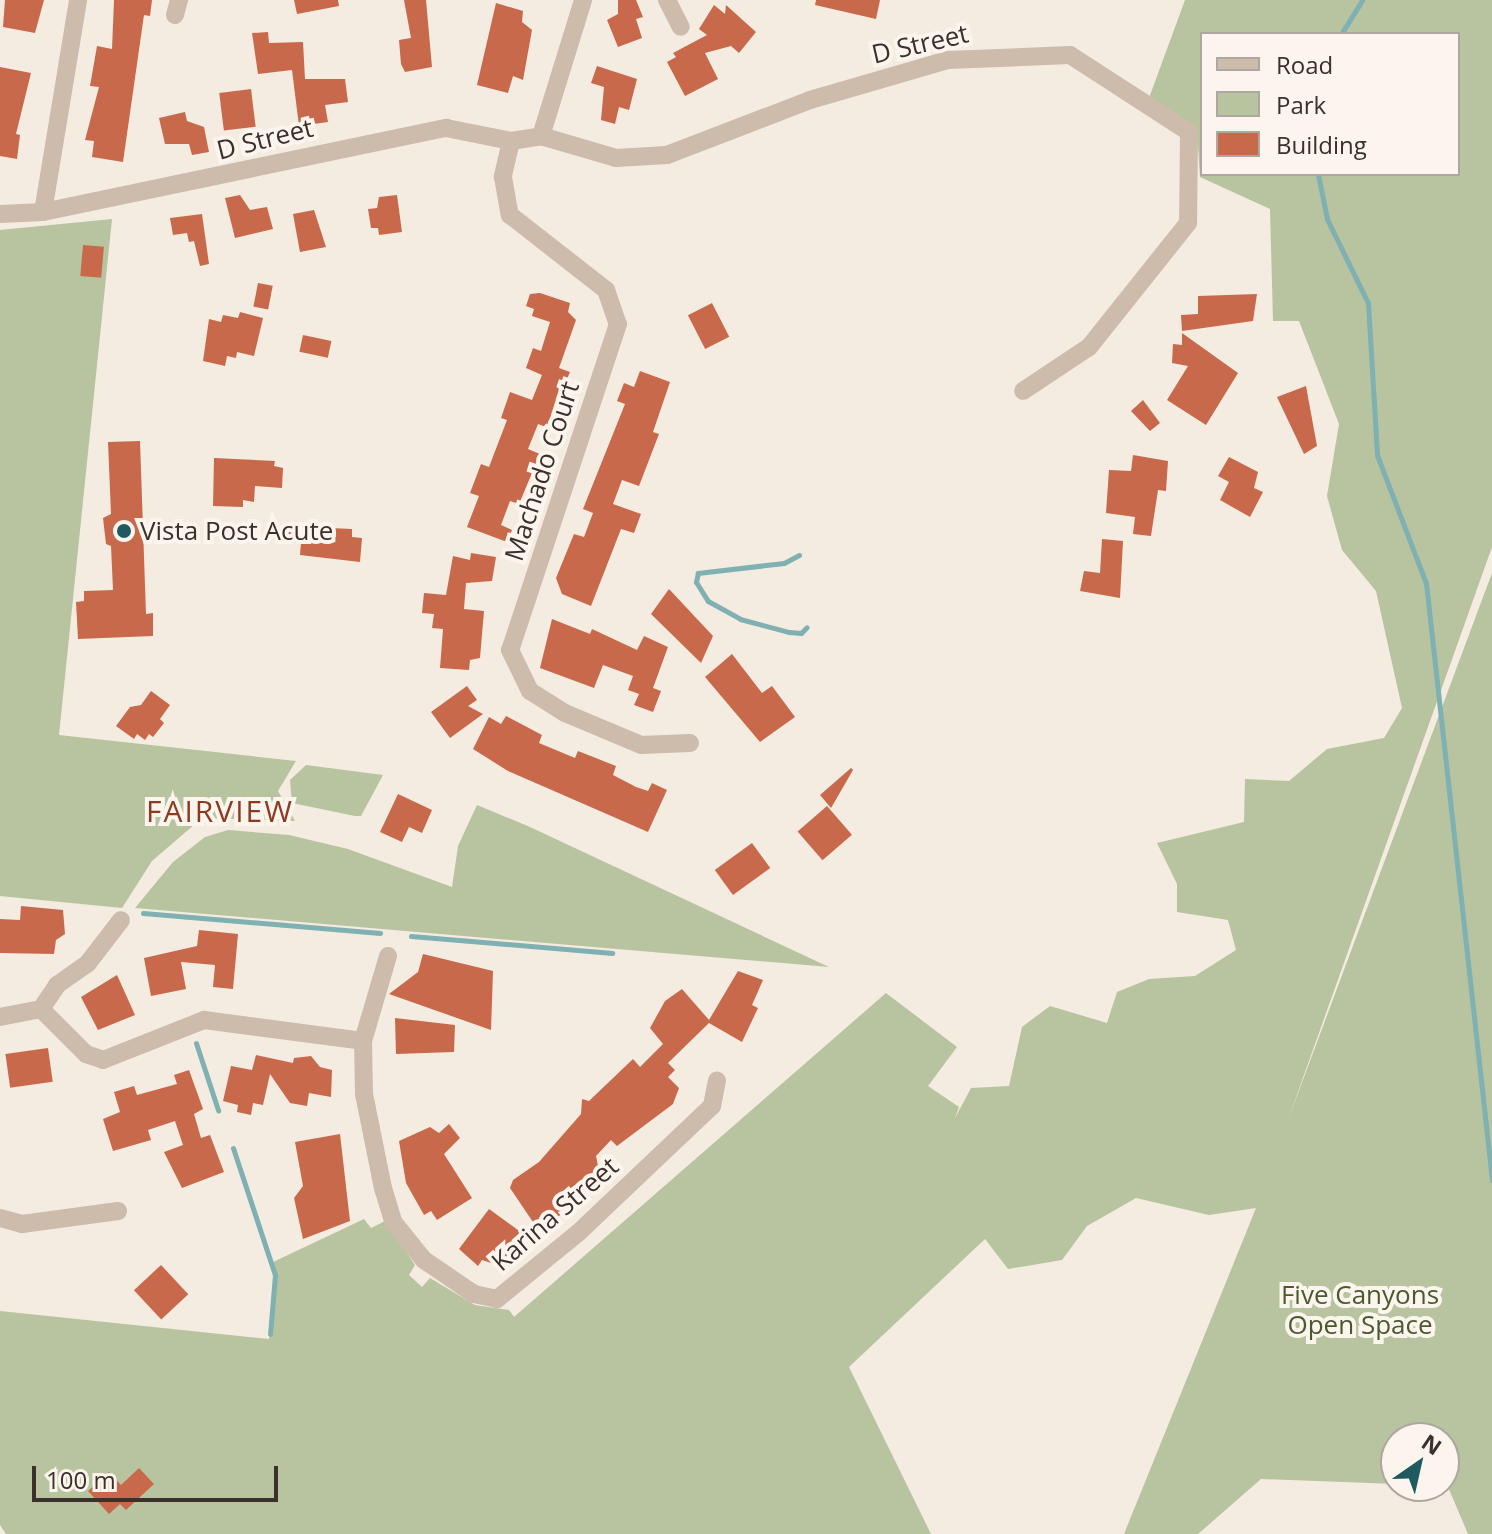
<!DOCTYPE html>
<style>
body{margin:0}
#map{position:relative;width:1492px;height:1534px;overflow:hidden;background:#f4ebe1;font-family:"Open Sans",sans-serif}
div>[style]{position:absolute}
.green>*{inset:0;background:#b8c4a0}
.stream>*{height:5px;margin:-2.5px;padding:0 2.5px;transform-origin:2.5px;border-radius:2.5px;background:#7fb0b2}
.building>*{inset:0;background:#c8694b;transform-origin:0 0}
.street>*{height:18px;margin:-9px;padding:0 9px;transform-origin:9px;border-radius:9px;background:#cdbbac}
.dots>*{width:22px;height:22px;translate:-50% -50%;box-sizing:border-box;border:4px solid #fbf5ee;border-radius:50%}
span{translate:-50% -50%;white-space:nowrap;text-align:center;line-height:1.15;-webkit-text-stroke:8px #fbf5ee;paint-order:stroke}
.street-label{font-size:26px;color:#3b302b}
.poi-label{font-size:26px;color:#3b302b}
.left{translate:0 -50%;text-align:left}
.park-label{font-size:26px;color:#4a5a2e}
.quarter-label{font-size:30px;color:#8c3b22;letter-spacing:2px}
.legend{position:absolute;left:1200px;top:32px;width:260px;height:144px;box-sizing:border-box;background:#fbf5ee;border:2px solid #aea6a0;margin:0;padding:10px 14px;list-style:none;font-size:24px;color:#3b302b}
.legend li{display:flex;align-items:center;gap:16px;height:40px}
.legend b{width:40px;border:2px solid #aea6a0}
.north{position:absolute;left:1380px;top:1422px;width:80px;height:80px;box-sizing:border-box;background:#fbf5ee;border:2px solid #aea6a0;border-radius:50%;rotate:34deg;font-size:22px;font-weight:700;line-height:32px;text-align:center;color:#3b302b}
.north::after{content:'';display:block;margin:auto;width:28px;height:36px;background:#1f5a5e;clip-path:polygon(50% 0,100% 100%,50% 72%,0 100%)}
.scale{position:absolute;left:32px;top:1466px;width:246px;height:36px;box-sizing:border-box;border:4px solid #3b302b;border-top:0;padding-left:10px;font-size:24px;line-height:28px;white-space:nowrap;color:#3b302b;-webkit-text-stroke:6px #fbf5ee;paint-order:stroke}
</style>
<div id="map">
<div class="green">
<i style="clip-path:polygon(evenodd,1185px 0,1492px 0,1492px 547px,1288px 1120px,1492px 573px,1492px 1534px,1468px 1534px,1448px 1487px,1436px 1486px,1444px 1486px,1444px 1438px,1396px 1438px,1396px 1484px,1261px 1479px,1198px 1534px,1124px 1534px,1256px 1208px,1209px 1215px,1136px 1198px,1087px 1226px,1062px 1260px,1008px 1269px,985px 1239px,849px 1367px,931px 1534px,6px 1534px,0 1525px,0 1311px,269px 1339px,275px 1275px,271px 1263px,364px 1219px,371px 1228px,385px 1221px,415px 1265px,409px 1275px,422px 1287px,430px 1278px,475px 1305px,509px 1310px,514px 1317px,886px 993px,957px 1047px,928px 1086px,959px 1107px,955px 1118px,971px 1088px,1009px 1086px,1022px 1027px,1050px 1006px,1107px 1023px,1117px 992px,1149px 979px,1195px 976px,1236px 950px,1228px 920px,1177px 912px,1177px 884px,1157px 843px,1244px 822px,1245px 779px,1289px 781px,1327px 749px,1384px 738px,1402px 708px,1376px 591px,1342px 550px,1327px 496px,1339px 424px,1299px 321px,1273px 321px,1270px 209px,1200px 177px,1197px 130px,1149px 98px,1185px 0,1202px 34px,1458px 34px,1458px 174px,1202px 174px,1202px 34px)"></i>
<i style="clip-path:polygon(112px 219px,59px 735px,296px 761px,278px 791px,295px 821px,202px 818px,152px 861px,122px 908px,0 896px,0 230px)"></i>
<i style="clip-path:polygon(306px 765px,383px 775px,361px 816px,355px 816px,292px 803px,290px 780px)"></i>
<i style="clip-path:polygon(477px 805px,530px 827px,829px 967px,135px 908px,173px 862px,205px 837px,228px 830px,289px 835px,348px 849px,452px 887px,458px 846px)"></i>
</div>
<div class="stream">
<i style="left:1341px;top:34px;width:40px;rotate:-58deg"></i>
<i style="left:1318px;top:174px;width:46px;rotate:78.7deg"></i>
<i style="left:1327px;top:219px;width:93px;rotate:64deg"></i>
<i style="left:1368px;top:303px;width:152px;rotate:86.6deg"></i>
<i style="left:1377px;top:455px;width:137px;rotate:69.1deg"></i>
<i style="left:1426px;top:583px;width:601px;rotate:83.69deg"></i>
<i style="left:799px;top:555px;width:17px;rotate:152deg"></i>
<i style="left:784px;top:563px;width:87px;rotate:173.4deg"></i>
<i style="left:698px;top:573px;width:9px;rotate:103deg"></i>
<i style="left:696px;top:582px;width:22px;rotate:58deg"></i>
<i style="left:708px;top:601px;width:37px;rotate:29deg"></i>
<i style="left:740px;top:619px;width:51px;rotate:14.9deg"></i>
<i style="left:789px;top:632px;width:12px;rotate:5deg"></i>
<i style="left:801px;top:633px;width:8px;rotate:-45deg"></i>
<i style="left:143px;top:913px;width:238px;rotate:4.8deg"></i>
<i style="left:411px;top:936px;width:202px;rotate:4.8deg"></i>
<i style="left:196px;top:1043px;width:71px;rotate:71.8deg"></i>
<i style="left:233px;top:1148px;width:134px;rotate:71.7deg"></i>
<i style="left:275px;top:1275px;width:59px;rotate:94.8deg"></i>
</div>
<div class="building">
<i style="clip-path:polygon(5px 0,44px 0,35px 33px,3px 27px)"></i>
<i style="clip-path:polygon(114px 0,152px 0,150px 16px,144px 15px,123px 162px,92px 157px,94px 141px,85px 140px,99px 87px,90px 86px,97px 46px,112px 49px)"></i>
<i style="clip-path:polygon(294px 0,338px 0,339px 6px,297px 14px)"></i>
<i style="clip-path:polygon(404px 0,426px 0,432px 67px,405px 72px,401px 64px,399px 40px,411px 38px)"></i>
<i style="clip-path:polygon(618px 0,636px 0,643px 17px,636px 19px,642px 38px,618px 47px,607px 20px,618px 14px)"></i>
<i style="clip-path:polygon(816px 0,880px 0,876px 19px,815px 5px)"></i>
<i style="clip-path:polygon(496px 3px,523px 11px,522px 22px,532px 30px,523px 80px,513px 76px,508px 93px,477px 85px)"></i>
<i style="clip-path:polygon(714px 5px,725px 14px,726px 5px,756px 32px,739px 53px,731px 46px,705px 53px,718px 79px,685px 96px,667px 62px,676px 57px,673px 53px,707px 35px,699px 29px)"></i>
<i style="clip-path:polygon(268px 32px,269px 43px,303px 42px,305px 79px,345px 79px,348px 102px,325px 105px,328px 122px,299px 126px,292px 70px,258px 74px,252px 33px)"></i>
<i style="clip-path:polygon(597px 66px,637px 79px,629px 110px,619px 107px,615px 124px,601px 120px,604px 87px,591px 83px)"></i>
<i style="clip-path:polygon(0 67px,31px 73px,16px 134px,20px 135px,17px 159px,0 156px)"></i>
<i style="left:251px;top:89px;width:38px;height:32px;rotate:83deg"></i>
<i style="clip-path:polygon(185px 112px,187px 121px,204px 127px,209px 152px,192px 155px,189px 144px,165px 144px,159px 118px)"></i>
<i style="clip-path:polygon(240px 195px,250px 210px,267px 207px,273px 229px,235px 238px,225px 198px)"></i>
<i style="clip-path:polygon(397px 195px,402px 232px,379px 235px,378px 228px,371px 228px,368px 209px,377px 208px,379px 197px)"></i>
<i style="clip-path:polygon(314px 210px,326px 247px,300px 252px,293px 214px)"></i>
<i style="clip-path:polygon(202px 214px,209px 264px,200px 266px,194px 241px,189px 242px,187px 233px,173px 235px,170px 218px)"></i>
<i style="left:83px;top:245px;width:21px;height:31px;rotate:5deg"></i>
<i style="left:258px;top:283px;width:15px;height:24px;rotate:11deg"></i>
<i style="clip-path:polygon(540px 293px,570px 303px,568px 312px,576px 320px,559px 368px,570px 372px,546px 427px,538px 424px,528px 449px,540px 454px,519px 504px,510px 501px,501px 525px,512px 530px,507px 542px,467px 527px,479px 496px,470px 493px,481px 464px,489px 467px,507px 420px,501px 418px,510px 392px,532px 400px,542px 375px,526px 368px,533px 348px,541px 351px,550px 322px,532px 316px,534px 309px,526px 306px,530px 294px)"></i>
<i style="clip-path:polygon(1257px 294px,1253px 321px,1182px 331px,1181px 315px,1198px 314px,1198px 296px)"></i>
<i style="left:712px;top:303px;width:38px;height:27px;rotate:63deg"></i>
<i style="clip-path:polygon(240px 312px,263px 318px,254px 356px,237px 352px,236px 358px,227px 356px,225px 366px,203px 361px,209px 319px,221px 322px,223px 315px,238px 318px)"></i>
<i style="clip-path:polygon(1182px 333px,1238px 373px,1206px 425px,1167px 400px,1188px 366px,1172px 363px,1173px 344px,1182px 345px)"></i>
<i style="left:303px;top:335px;width:29px;height:17px;rotate:12deg"></i>
<i style="clip-path:polygon(640px 371px,670px 382px,653px 432px,659px 434px,639px 486px,622px 480px,613px 504px,641px 514px,634px 533px,621px 529px,591px 606px,562px 594px,556px 578px,574px 534px,584px 537px,593px 513px,583px 509px,625px 404px,617px 401px,624px 383px,634px 387px)"></i>
<i style="clip-path:polygon(1306px 386px,1317px 446px,1304px 454px,1277px 397px)"></i>
<i style="clip-path:polygon(1143px 400px,1160px 423px,1150px 431px,1131px 411px)"></i>
<i style="clip-path:polygon(140px 441px,146px 614px,153px 613px,153px 636px,78px 639px,76px 602px,84px 601px,84px 591px,113px 590px,111px 546px,106px 544px,103px 518px,111px 514px,108px 442px)"></i>
<i style="clip-path:polygon(1133px 455px,1168px 461px,1166px 491px,1158px 490px,1151px 536px,1133px 534px,1135px 517px,1106px 513px,1109px 470px,1131px 471px)"></i>
<i style="clip-path:polygon(1229px 457px,1258px 472px,1254px 488px,1263px 492px,1250px 517px,1220px 500px,1229px 482px,1218px 476px)"></i>
<i style="clip-path:polygon(214px 458px,275px 461px,274px 466px,283px 468px,282px 488px,255px 486px,254px 502px,243px 500px,243px 507px,213px 506px)"></i>
<i style="clip-path:polygon(287px 526px,352px 529px,352px 537px,362px 538px,360px 562px,300px 555px,301px 543px,286px 542px)"></i>
<i style="clip-path:polygon(1102px 539px,1123px 541px,1120px 598px,1080px 591px,1084px 571px,1100px 573px)"></i>
<i style="clip-path:polygon(471px 553px,496px 557px,492px 581px,466px 583px,464px 609px,484px 611px,480px 658px,470px 660px,469px 670px,440px 668px,443px 629px,432px 628px,434px 614px,422px 613px,424px 593px,446px 595px,453px 556px,470px 560px)"></i>
<i style="clip-path:polygon(669px 589px,713px 636px,701px 663px,651px 614px)"></i>
<i style="clip-path:polygon(552px 619px,590px 634px,592px 629px,637px 650px,644px 636px,668px 647px,653px 688px,661px 691px,653px 712px,634px 705px,639px 694px,628px 690px,633px 676px,603px 665px,594px 688px,540px 668px)"></i>
<i style="clip-path:polygon(732px 654px,762px 693px,772px 686px,795px 717px,760px 742px,705px 677px)"></i>
<i style="clip-path:polygon(467px 686px,477px 700px,468px 706px,483px 714px,450px 738px,431px 712px)"></i>
<i style="clip-path:polygon(151px 691px,170px 705px,160px 719px,164px 723px,153px 737px,149px 734px,145px 740px,137px 734px,134px 739px,116px 726px,130px 707px,141px 705px)"></i>
<i style="clip-path:polygon(506px 716px,542px 735px,539px 743px,575px 758px,578px 751px,616px 766px,613px 775px,636px 787px,648px 791px,652px 783px,667px 790px,648px 832px,508px 771px,473px 749px,489px 717px,501px 724px)"></i>
<i style="clip-path:polygon(851px 768px,853px 770px,831px 808px,820px 795px)"></i>
<i style="clip-path:polygon(398px 794px,432px 810px,422px 833px,409px 827px,402px 842px,380px 832px)"></i>
<i style="left:827px;top:806px;width:38px;height:39px;rotate:49deg"></i>
<i style="left:752px;top:843px;width:31px;height:46px;rotate:54deg"></i>
<i style="clip-path:polygon(21px 906px,63px 910px,65px 934px,56px 940px,54px 954px,0 953px,0 919px,20px 920px)"></i>
<i style="clip-path:polygon(199px 930px,238px 934px,233px 989px,213px 987px,215px 965px,181px 962px,186px 989px,151px 996px,144px 958px,197px 946px)"></i>
<i style="clip-path:polygon(423px 954px,493px 971px,491px 1030px,389px 994px,418px 972px)"></i>
<i style="clip-path:polygon(738px 971px,763px 980px,752px 1005px,758px 1008px,742px 1042px,709px 1023px,668px 1063px,675px 1070px,668px 1077px,679px 1088px,673px 1104px,617px 1146px,611px 1140px,596px 1156px,600px 1176px,574px 1205px,544px 1227px,535px 1225px,510px 1188px,513px 1180px,539px 1162px,581px 1114px,582px 1099px,589px 1101px,633px 1059px,640px 1067px,663px 1044px,650px 1028px,665px 1001px,682px 989px,709px 1020px)"></i>
<i style="clip-path:polygon(117px 975px,135px 1015px,98px 1030px,81px 997px)"></i>
<i style="clip-path:polygon(395px 1018px,455px 1025px,454px 1052px,396px 1054px)"></i>
<i style="left:48px;top:1048px;width:34px;height:43px;rotate:82deg"></i>
<i style="clip-path:polygon(256px 1055px,293px 1063px,294px 1058px,311px 1056px,320px 1067px,332px 1070px,331px 1097px,309px 1093px,307px 1106px,290px 1103px,270px 1074px,263px 1105px,253px 1103px,251px 1115px,237px 1112px,238px 1105px,223px 1101px,231px 1066px,252px 1070px)"></i>
<i style="clip-path:polygon(189px 1070px,203px 1109px,194px 1114px,201px 1138px,210px 1135px,224px 1172px,182px 1188px,164px 1152px,183px 1145px,175px 1121px,148px 1130px,151px 1140px,113px 1151px,103px 1119px,120px 1112px,114px 1092px,134px 1086px,137px 1095px,177px 1084px,174px 1075px)"></i>
<i style="clip-path:polygon(449px 1124px,460px 1138px,444px 1154px,472px 1198px,437px 1220px,431px 1211px,424px 1215px,406px 1183px,399px 1141px,430px 1127px,439px 1133px)"></i>
<i style="clip-path:polygon(340px 1134px,350px 1221px,303px 1239px,294px 1198px,303px 1186px,295px 1142px)"></i>
<i style="clip-path:polygon(489px 1209px,526px 1236px,504px 1267px,482px 1260px,478px 1266px,459px 1249px)"></i>
<i style="left:161px;top:1265px;width:40px;height:37px;rotate:47deg"></i>
<i style="clip-path:polygon(139px 1468px,154px 1484px,126px 1510px,120px 1504px,109px 1514px,88px 1491px,109px 1472px,121px 1485px)"></i>
</div>
<div class="street">
<i style="left:667px;top:0;width:30px;rotate:63deg"></i>
<i style="left:175px;top:15px;width:16px;rotate:-75deg"></i>
<i style="left:541px;top:136px;width:142px;rotate:-72.8deg"></i>
<i style="left:511px;top:141px;width:37px;rotate:103deg"></i>
<i style="left:503px;top:177px;width:39px;rotate:80deg"></i>
<i style="left:510px;top:215px;width:122px;rotate:38deg"></i>
<i style="left:606px;top:290px;width:36px;rotate:71deg"></i>
<i style="left:618px;top:324px;width:343px;rotate:108.3deg"></i>
<i style="left:510px;top:650px;width:46px;rotate:64deg"></i>
<i style="left:530px;top:691px;width:41px;rotate:32.2deg"></i>
<i style="left:565px;top:713px;width:82px;rotate:22.8deg"></i>
<i style="left:641px;top:745px;width:49px;rotate:-2.3deg"></i>
<i style="left:43px;top:212px;width:215px;rotate:-80.6deg"></i>
<i style="left:0;top:214px;width:43px;rotate:-2.7deg"></i>
<i style="left:43px;top:212px;width:412px;rotate:-11.8deg"></i>
<i style="left:446px;top:128px;width:66px;rotate:11.3deg"></i>
<i style="left:511px;top:141px;width:30px;rotate:-9deg"></i>
<i style="left:541px;top:136px;width:78px;rotate:16.3deg"></i>
<i style="left:616px;top:158px;width:51px;rotate:-3.4deg"></i>
<i style="left:667px;top:155px;width:153px;rotate:-21deg"></i>
<i style="left:810px;top:100px;width:144px;rotate:-16.2deg"></i>
<i style="left:948px;top:60px;width:122px;rotate:-2.3deg"></i>
<i style="left:1070px;top:55px;width:142px;rotate:32.9deg"></i>
<i style="left:1189px;top:132px;width:91px;rotate:90.6deg"></i>
<i style="left:1188px;top:223px;width:159px;rotate:128.6deg"></i>
<i style="left:1089px;top:347px;width:79px;rotate:146.3deg"></i>
<i style="left:388px;top:956px;width:89px;rotate:106.4deg"></i>
<i style="left:363px;top:1041px;width:53px;rotate:88.9deg"></i>
<i style="left:364px;top:1094px;width:96px;rotate:78.6deg"></i>
<i style="left:383px;top:1188px;width:37px;rotate:73deg"></i>
<i style="left:394px;top:1223px;width:48px;rotate:51deg"></i>
<i style="left:424px;top:1260px;width:60px;rotate:34.2deg"></i>
<i style="left:474px;top:1294px;width:24px;rotate:12deg"></i>
<i style="left:497px;top:1299px;width:104px;rotate:-39.2deg"></i>
<i style="left:578px;top:1233px;width:185px;rotate:-43.5deg"></i>
<i style="left:712px;top:1106px;width:26px;rotate:-79deg"></i>
<i style="left:41px;top:1009px;width:64px;rotate:45deg"></i>
<i style="left:86px;top:1054px;width:18px;rotate:19deg"></i>
<i style="left:103px;top:1060px;width:109px;rotate:-21.6deg"></i>
<i style="left:204px;top:1020px;width:160px;rotate:7.5deg"></i>
<i style="left:0;top:1017px;width:42px;rotate:-11deg"></i>
<i style="left:41px;top:1009px;width:29px;rotate:-56deg"></i>
<i style="left:57px;top:985px;width:38px;rotate:-35deg"></i>
<i style="left:88px;top:963px;width:54px;rotate:-52.5deg"></i>
<i style="left:0;top:1218px;width:23px;rotate:15deg"></i>
<i style="left:22px;top:1224px;width:97px;rotate:-7.7deg"></i>
</div>
<div class="dots">
<i style="left:124px;top:531px;background:#1f5a5e"></i>
</div>
<div class="street-label">
<span style="left:920px;top:44px;rotate:-13deg">D Street</span>
<span style="left:265px;top:139px;rotate:-14deg">D Street</span>
<span style="left:542px;top:471px;rotate:-72deg">Machado Court</span>
<span style="left:555px;top:1214px;rotate:-41deg">Karina Street</span>
</div>
<div class="poi-label">
<span class="left" style="left:140px;top:531px">Vista Post Acute</span>
</div>
<div class="park-label">
<span style="left:1360px;top:1310px">Five Canyons<br>Open Space</span>
</div>
<div class="quarter-label">
<span style="left:220px;top:811px">FAIRVIEW</span>
</div>
<ul class="legend">
<li><b style="height:10px;background:#cdbbac"></b>Road</li>
<li><b style="height:22px;background:#b8c4a0"></b>Park</li>
<li><b style="height:22px;background:#c8694b"></b>Building</li>
</ul>
<div class="north">N</div>
<div class="scale">100 m</div>
</div>
